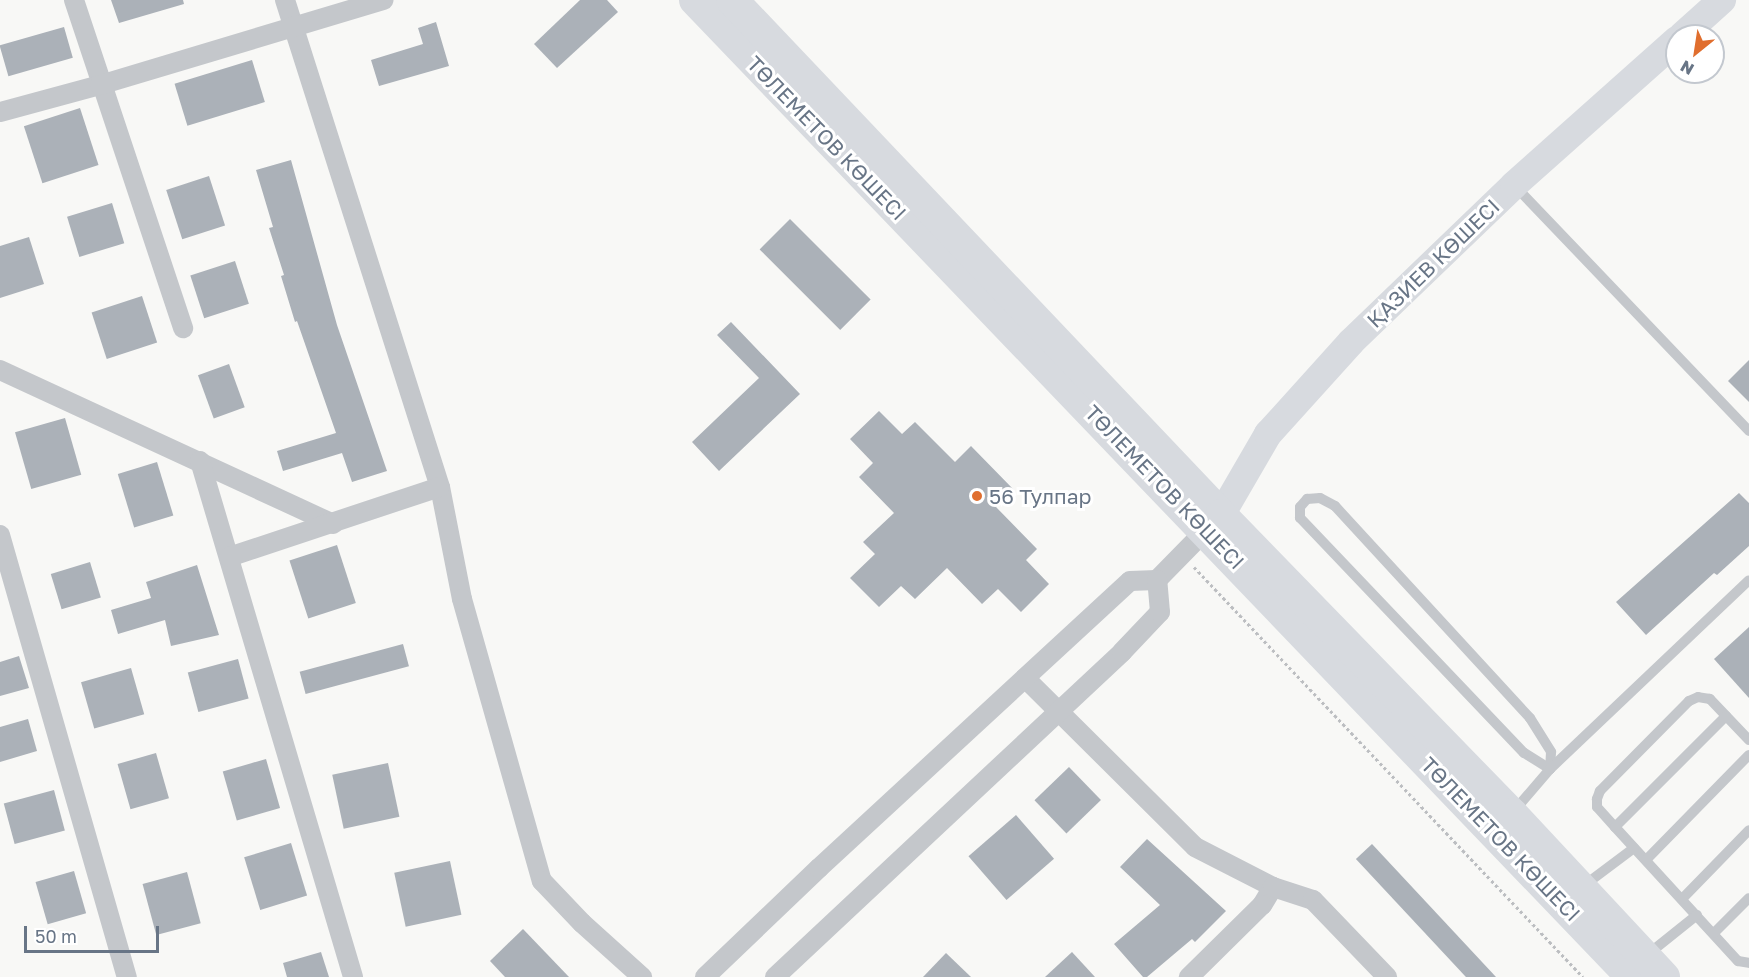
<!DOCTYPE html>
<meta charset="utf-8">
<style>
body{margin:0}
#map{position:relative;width:1749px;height:977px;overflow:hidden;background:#f8f8f6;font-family:"Golos Text",sans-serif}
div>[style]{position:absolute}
.building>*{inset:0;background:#abb1b8;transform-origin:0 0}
.path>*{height:3px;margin-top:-1.5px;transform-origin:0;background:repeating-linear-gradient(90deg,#bcbec1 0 3px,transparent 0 6px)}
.lane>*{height:10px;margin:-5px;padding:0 5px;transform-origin:5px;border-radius:5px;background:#c4c7cb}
.street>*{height:20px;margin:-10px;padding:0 10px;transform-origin:10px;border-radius:10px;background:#c4c7cb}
.secondary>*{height:28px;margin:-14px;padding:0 14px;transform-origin:14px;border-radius:14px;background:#d7dadf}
.primary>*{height:32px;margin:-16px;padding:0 16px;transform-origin:16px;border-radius:16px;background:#d7dadf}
.dots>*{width:16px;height:16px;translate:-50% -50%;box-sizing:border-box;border:3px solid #fff;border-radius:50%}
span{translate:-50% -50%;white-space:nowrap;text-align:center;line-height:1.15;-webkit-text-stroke:6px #fff;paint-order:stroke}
.street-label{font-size:21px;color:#687586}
.poi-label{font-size:21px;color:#687586}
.left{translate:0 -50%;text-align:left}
.north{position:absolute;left:1665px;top:24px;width:60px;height:60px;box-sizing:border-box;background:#fff;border:2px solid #c3c8cf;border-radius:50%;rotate:210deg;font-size:16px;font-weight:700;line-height:24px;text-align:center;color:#687586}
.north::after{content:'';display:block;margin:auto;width:21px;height:27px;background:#e06e2e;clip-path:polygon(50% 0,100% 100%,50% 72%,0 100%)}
.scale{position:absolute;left:24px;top:926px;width:135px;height:27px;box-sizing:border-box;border:3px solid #687586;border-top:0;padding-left:8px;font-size:18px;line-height:21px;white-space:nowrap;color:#687586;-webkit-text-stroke:4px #fff;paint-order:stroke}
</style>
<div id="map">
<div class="building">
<i style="clip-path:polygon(111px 0,183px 0,184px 4px,119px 23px)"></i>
<i style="clip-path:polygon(580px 0,607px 0,618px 12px,557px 68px,534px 44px)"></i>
<i style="clip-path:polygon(436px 22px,449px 66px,379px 86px,371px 60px,423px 44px,418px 28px)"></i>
<i style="left:64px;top:27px;width:32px;height:67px;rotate:74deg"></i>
<i style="left:252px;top:60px;width:44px;height:81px;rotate:73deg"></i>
<i style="left:80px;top:108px;width:60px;height:59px;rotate:72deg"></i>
<i style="clip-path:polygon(291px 160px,337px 325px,387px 471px,352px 482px,342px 453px,283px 471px,277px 451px,336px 433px,297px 321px,295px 322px,281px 276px,284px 275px,269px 228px,273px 227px,256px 170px)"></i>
<i style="left:209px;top:176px;width:52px;height:45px;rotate:72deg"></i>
<i style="left:112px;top:203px;width:42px;height:47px;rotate:73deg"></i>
<i style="left:790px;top:219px;width:114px;height:43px;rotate:45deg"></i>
<i style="clip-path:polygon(29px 237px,44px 284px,0 298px,0 246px)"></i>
<i style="left:235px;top:261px;width:45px;height:47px;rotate:72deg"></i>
<i style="left:142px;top:296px;width:49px;height:53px;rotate:72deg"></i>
<i style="clip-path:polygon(731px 322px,800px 394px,719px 471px,692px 442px,759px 378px,717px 335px)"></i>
<i style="clip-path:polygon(1749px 360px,1749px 402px,1728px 381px)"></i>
<i style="left:229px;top:364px;width:46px;height:33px;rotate:70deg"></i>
<i style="clip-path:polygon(879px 411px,902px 434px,915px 422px,955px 462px,971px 446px,1014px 490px,996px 507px,1037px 549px,1026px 560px,1049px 584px,1021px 612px,998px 589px,982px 604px,947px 568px,915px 599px,901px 586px,879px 607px,850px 578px,875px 554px,863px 542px,894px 513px,859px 477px,873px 463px,850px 439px)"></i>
<i style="left:65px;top:418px;width:59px;height:52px;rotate:74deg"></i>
<i style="left:157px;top:462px;width:56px;height:41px;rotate:73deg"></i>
<i style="clip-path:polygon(1739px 493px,1749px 503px,1749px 546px,1717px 575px,1714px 573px,1646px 635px,1616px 602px)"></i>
<i style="left:337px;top:545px;width:61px;height:50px;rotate:72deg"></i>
<i style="left:90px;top:562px;width:37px;height:41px;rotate:73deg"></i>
<i style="clip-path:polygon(197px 565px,219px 635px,171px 646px,165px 620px,118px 634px,111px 610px,151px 598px,146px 582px)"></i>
<i style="clip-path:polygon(1749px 627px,1749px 698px,1714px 659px)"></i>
<i style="left:403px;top:644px;width:23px;height:107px;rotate:75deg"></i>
<i style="clip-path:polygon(19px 656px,29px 688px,0 696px,0 662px)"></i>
<i style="left:238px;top:659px;width:41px;height:52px;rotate:75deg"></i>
<i style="left:131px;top:668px;width:48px;height:52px;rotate:74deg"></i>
<i style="clip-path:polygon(28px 719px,37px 751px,0 762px,0 727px)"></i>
<i style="left:156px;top:753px;width:47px;height:40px;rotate:74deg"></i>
<i style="left:266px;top:759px;width:51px;height:45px;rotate:74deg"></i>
<i style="left:388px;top:763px;width:55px;height:57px;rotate:78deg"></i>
<i style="left:1069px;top:767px;width:46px;height:48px;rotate:46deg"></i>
<i style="left:54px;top:790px;width:42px;height:52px;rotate:75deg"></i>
<i style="left:1016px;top:815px;width:58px;height:63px;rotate:49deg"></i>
<i style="clip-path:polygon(1147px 839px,1226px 911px,1195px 942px,1192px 939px,1147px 977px,1143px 977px,1114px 944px,1160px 905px,1120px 867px)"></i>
<i style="left:291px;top:843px;width:55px;height:49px;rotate:73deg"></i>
<i style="left:1372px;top:844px;width:182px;height:22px;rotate:47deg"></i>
<i style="left:450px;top:861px;width:55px;height:57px;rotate:78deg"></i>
<i style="left:74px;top:871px;width:44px;height:40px;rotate:74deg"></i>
<i style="left:187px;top:872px;width:53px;height:46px;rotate:75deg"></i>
<i style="clip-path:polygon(523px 929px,569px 977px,505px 977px,490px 961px)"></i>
<i style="clip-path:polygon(321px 952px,329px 977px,287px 977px,283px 963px)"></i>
<i style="clip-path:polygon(1072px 952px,1095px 977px,1045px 977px)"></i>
<i style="clip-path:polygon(946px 953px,971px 977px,923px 977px)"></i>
</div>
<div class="path">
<i style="left:1194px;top:567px;width:565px;rotate:46.51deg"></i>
</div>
<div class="lane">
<i style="left:1515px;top:186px;width:339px;rotate:46.3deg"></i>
<i style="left:1320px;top:498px;width:17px;rotate:28deg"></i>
<i style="left:1335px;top:506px;width:288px;rotate:47.4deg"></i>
<i style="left:1530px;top:718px;width:40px;rotate:58deg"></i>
<i style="left:1551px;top:752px;width:17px;rotate:93deg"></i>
<i style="left:1550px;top:769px;width:31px;rotate:-148deg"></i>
<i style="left:1524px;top:753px;width:325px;rotate:-133.6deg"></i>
<i style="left:1300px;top:518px;width:11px;rotate:-90deg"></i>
<i style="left:1300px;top:507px;width:11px;rotate:-49deg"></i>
<i style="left:1307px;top:499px;width:13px;rotate:-4deg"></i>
<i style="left:1749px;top:740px;width:57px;rotate:-133.6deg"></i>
<i style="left:1710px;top:699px;width:12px;rotate:-171deg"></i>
<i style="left:1698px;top:697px;width:10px;rotate:156deg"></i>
<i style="left:1689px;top:701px;width:127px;rotate:134.7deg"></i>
<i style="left:1600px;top:791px;width:9px;rotate:111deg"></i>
<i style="left:1597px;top:799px;width:8px;rotate:90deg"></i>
<i style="left:1597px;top:807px;width:27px;rotate:48deg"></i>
<i style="left:1615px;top:827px;width:182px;rotate:47.5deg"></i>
<i style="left:1738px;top:961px;width:11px;rotate:10deg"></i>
<i style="left:1514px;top:811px;width:55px;rotate:-49.4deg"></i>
<i style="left:1550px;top:769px;width:274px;rotate:-43.5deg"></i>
<i style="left:1615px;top:827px;width:157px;rotate:-45deg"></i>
<i style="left:1646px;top:860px;width:147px;rotate:-45.6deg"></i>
<i style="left:1582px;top:887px;width:65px;rotate:-36.9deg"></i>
<i style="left:1682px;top:899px;width:96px;rotate:-45.8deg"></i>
<i style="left:1714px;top:933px;width:49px;rotate:-45deg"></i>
<i style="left:1647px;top:955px;width:64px;rotate:-38.7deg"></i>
</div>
<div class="street">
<i style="left:74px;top:0;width:346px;rotate:71.6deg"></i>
<i style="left:285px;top:0;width:511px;rotate:72.35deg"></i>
<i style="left:440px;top:487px;width:114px;rotate:78.9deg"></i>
<i style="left:462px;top:599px;width:293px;rotate:74.2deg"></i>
<i style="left:542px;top:881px;width:58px;rotate:46.4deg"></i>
<i style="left:582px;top:923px;width:81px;rotate:42deg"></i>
<i style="left:0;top:112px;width:104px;rotate:-15.1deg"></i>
<i style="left:100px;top:85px;width:296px;rotate:-16.7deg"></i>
<i style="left:0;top:370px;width:367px;rotate:24.8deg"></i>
<i style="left:200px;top:461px;width:538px;rotate:73.48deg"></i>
<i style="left:0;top:535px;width:460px;rotate:74deg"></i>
<i style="left:229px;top:557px;width:222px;rotate:-18.4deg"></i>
<i style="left:1025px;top:678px;width:240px;rotate:44.8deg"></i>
<i style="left:1195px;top:847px;width:88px;rotate:27.1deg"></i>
<i style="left:1273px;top:887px;width:21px;rotate:121deg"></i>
<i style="left:1262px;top:905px;width:103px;rotate:135.4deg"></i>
<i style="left:1273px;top:887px;width:42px;rotate:18deg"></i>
<i style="left:1313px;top:900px;width:107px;rotate:46.1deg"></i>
<i style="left:705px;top:977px;width:158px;rotate:-43.7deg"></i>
<i style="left:819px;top:868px;width:423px;rotate:-42.7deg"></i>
<i style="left:1130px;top:581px;width:27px;rotate:-2deg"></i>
<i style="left:1157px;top:580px;width:70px;rotate:-45.6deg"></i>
<i style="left:775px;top:977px;width:475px;rotate:-43.1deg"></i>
<i style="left:1122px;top:652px;width:55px;rotate:-46.5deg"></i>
<i style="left:1160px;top:612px;width:32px;rotate:-95deg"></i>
</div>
<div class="secondary">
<i style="left:1682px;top:36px;width:54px;rotate:-42deg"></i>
<i style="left:1206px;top:530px;width:21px;rotate:-45deg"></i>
<i style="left:1221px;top:515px;width:94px;rotate:-59.9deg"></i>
<i style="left:1268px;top:434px;width:124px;rotate:-47.9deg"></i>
<i style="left:1351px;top:342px;width:226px;rotate:-43.9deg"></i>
<i style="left:1514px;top:185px;width:218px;rotate:-41.7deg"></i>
</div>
<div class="primary">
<i style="left:695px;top:0;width:1354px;rotate:46.2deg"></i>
<i style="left:732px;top:0;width:710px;rotate:46.48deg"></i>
<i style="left:1221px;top:515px;width:417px;rotate:45.8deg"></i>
<i style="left:1512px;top:814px;width:223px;rotate:47deg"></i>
</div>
<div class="dots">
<i style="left:977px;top:496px;background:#e06e2e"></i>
</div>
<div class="street-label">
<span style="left:827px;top:138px;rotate:46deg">ТӨЛЕМЕТОВ КӨШЕСІ</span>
<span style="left:1433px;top:263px;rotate:-44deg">ҚАЗИЕВ КӨШЕСІ</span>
<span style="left:1165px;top:487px;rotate:46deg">ТӨЛЕМЕТОВ КӨШЕСІ</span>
<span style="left:1501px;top:839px;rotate:46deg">ТӨЛЕМЕТОВ КӨШЕСІ</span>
</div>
<div class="poi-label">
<span class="left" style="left:989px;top:496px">56 Тулпар</span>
</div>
<div class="north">N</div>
<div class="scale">50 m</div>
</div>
